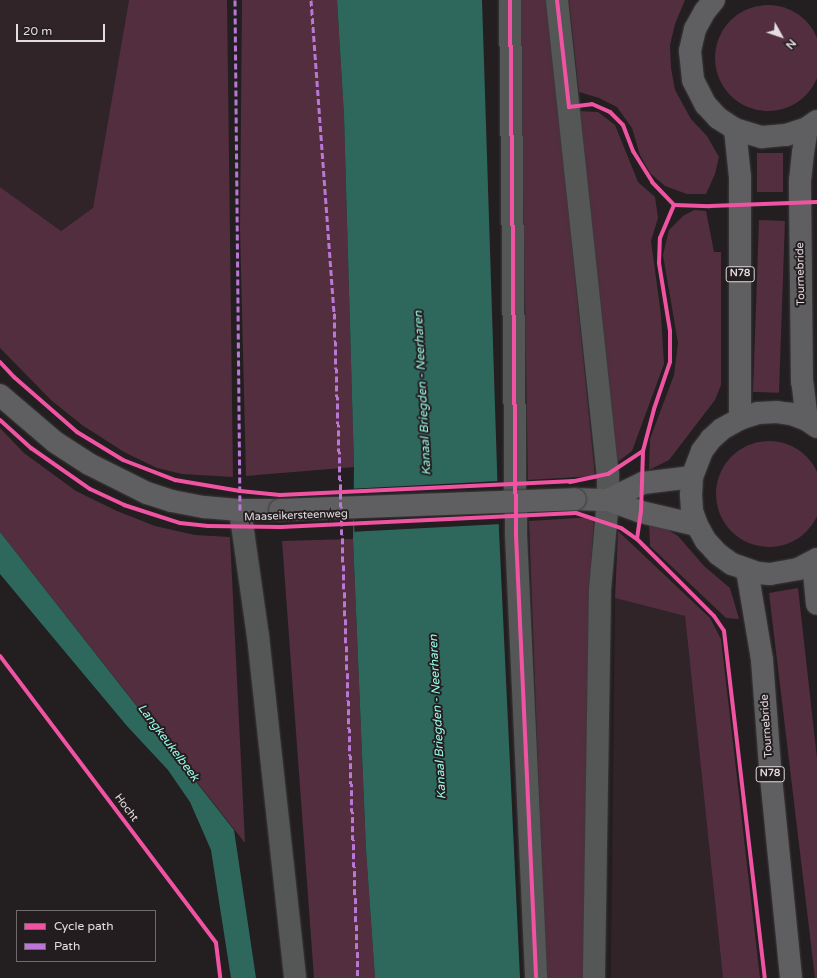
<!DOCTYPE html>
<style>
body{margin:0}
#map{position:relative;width:817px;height:978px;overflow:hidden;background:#231e20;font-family:"Varela Round",sans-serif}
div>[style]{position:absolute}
.built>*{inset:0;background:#302428}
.green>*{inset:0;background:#532e3e;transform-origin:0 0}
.round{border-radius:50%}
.water>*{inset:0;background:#2e685d}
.pier>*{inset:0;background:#231e20;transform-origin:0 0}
.roads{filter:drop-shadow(0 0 1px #3d3a3b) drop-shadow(0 0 1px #3d3a3b)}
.minor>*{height:22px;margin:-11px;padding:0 11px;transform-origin:11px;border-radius:11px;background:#555656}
.major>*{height:22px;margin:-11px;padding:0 11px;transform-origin:11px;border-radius:11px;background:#5f5f61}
.bridges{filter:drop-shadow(0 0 1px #3d3a3b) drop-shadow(0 0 1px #3d3a3b)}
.major-bridge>*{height:22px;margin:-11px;padding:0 11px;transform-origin:11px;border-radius:11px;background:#5f5f61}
.quiet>*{height:3px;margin-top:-1.5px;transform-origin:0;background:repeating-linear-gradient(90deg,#ba77d6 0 6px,transparent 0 9px)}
.cycleway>*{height:4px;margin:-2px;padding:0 2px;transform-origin:2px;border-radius:2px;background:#f153a3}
span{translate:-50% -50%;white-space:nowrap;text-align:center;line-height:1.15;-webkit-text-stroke:4px #241d20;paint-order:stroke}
.shield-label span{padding:1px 3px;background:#241d20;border:1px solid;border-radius:3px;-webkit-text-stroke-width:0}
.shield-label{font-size:10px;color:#e2dddf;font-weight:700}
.street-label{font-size:11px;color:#e2dddf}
.water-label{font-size:12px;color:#97fae5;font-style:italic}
.legend{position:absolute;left:16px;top:910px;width:140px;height:52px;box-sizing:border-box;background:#241d20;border:1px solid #706a6c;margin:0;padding:5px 7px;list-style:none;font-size:12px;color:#e2dddf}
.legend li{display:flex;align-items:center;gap:8px;height:20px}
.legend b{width:20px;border:1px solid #706a6c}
.north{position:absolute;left:761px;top:16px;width:40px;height:40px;-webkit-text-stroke:3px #241d20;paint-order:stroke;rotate:130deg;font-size:11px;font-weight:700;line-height:16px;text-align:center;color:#e2dddf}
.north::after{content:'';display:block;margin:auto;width:14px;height:18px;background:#e2dddf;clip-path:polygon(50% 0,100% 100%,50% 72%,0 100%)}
.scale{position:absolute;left:16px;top:24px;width:89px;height:18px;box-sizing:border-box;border:2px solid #e2dddf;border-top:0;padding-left:5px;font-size:12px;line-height:14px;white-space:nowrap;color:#e2dddf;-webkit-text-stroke:3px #241d20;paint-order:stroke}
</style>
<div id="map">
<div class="built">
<i style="clip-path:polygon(0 0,129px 0,93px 208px,61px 231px,0 187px)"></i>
<i style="clip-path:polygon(615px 598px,685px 616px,723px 978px,611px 978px)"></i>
</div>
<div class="green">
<i style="clip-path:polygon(129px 0,227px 0,233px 477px,182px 474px,157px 468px,124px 452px,82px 425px,51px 400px,0 348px,0 187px,61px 231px,93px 208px)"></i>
<i style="clip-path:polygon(242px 0,337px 0,344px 116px,354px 467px,246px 476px,240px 229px)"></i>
<i style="clip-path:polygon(520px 0,547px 0,595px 476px,528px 480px)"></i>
<i style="clip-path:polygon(569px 0,685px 0,675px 24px,670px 45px,671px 68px,675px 90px,691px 119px,707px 136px,719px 157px,715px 174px,706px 194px,687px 194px,665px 186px,650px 173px,640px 155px,632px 128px,617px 107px,599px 98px,579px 92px)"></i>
<i class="round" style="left:715px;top:5px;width:106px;height:106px"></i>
<i style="clip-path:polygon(578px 111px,598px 112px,615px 125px,638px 182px,655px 197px,658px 218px,651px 241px,661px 315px,664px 364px,632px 451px,615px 464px)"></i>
<i style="left:757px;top:153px;width:26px;height:39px"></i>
<i style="clip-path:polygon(694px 210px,706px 211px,714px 252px,721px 252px,721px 385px,715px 400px,669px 460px,649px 470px,650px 439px,674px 375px,678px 343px,663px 255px,669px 230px,683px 216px)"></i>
<i style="left:759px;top:220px;width:26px;height:172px;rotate:2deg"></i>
<i style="clip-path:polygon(0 428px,24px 453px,76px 491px,117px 511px,155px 526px,195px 535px,230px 537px,245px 843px,0 532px)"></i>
<i class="round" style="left:716px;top:441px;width:106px;height:106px"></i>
<i style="clip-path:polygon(594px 517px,591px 567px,588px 978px,546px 978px,529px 521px)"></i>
<i style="clip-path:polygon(649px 523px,662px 526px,678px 536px,704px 566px,730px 588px,739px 619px,726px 618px,650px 546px)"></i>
<i style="clip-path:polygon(618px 531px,710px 618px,721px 639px,760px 978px,723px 978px,685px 616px,615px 598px)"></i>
<i style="clip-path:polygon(353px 539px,366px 850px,375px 978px,314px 978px,282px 541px)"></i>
<i style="clip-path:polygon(798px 588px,817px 758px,817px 978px,815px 978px,769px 593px)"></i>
</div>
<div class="water">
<i style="clip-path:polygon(337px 0,482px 0,499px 531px,520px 978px,375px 978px,366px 850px,353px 539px,354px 467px,344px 116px)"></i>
<i style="clip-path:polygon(0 532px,234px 830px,256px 978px,231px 978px,211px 850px,190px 802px,168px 770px,127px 726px,0 574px)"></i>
</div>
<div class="pier">
<i style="left:499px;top:481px;width:43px;height:147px;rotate:87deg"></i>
</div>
<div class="roads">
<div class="minor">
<i style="left:510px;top:0;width:535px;rotate:89.36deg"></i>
<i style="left:516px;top:535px;width:443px;rotate:87.4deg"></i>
<i style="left:557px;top:0;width:477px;rotate:83.9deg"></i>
<i style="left:608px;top:474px;width:26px;rotate:90deg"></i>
<i style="left:608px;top:500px;width:90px;rotate:95.1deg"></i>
<i style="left:600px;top:590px;width:388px;rotate:90.9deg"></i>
<i style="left:240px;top:510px;width:127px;rotate:81.9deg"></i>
<i style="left:258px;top:636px;width:344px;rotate:83.8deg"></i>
</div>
<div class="major">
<i style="left:714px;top:0;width:14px;rotate:129deg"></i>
<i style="left:705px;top:11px;width:21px;rotate:119deg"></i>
<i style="left:695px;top:29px;width:23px;rotate:103deg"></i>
<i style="left:690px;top:51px;width:29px;rotate:84deg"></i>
<i style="left:693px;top:80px;width:28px;rotate:63deg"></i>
<i style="left:706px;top:105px;width:18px;rotate:47deg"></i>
<i style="left:718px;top:118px;width:20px;rotate:33deg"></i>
<i style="left:735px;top:129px;width:28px;rotate:17deg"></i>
<i style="left:762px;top:137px;width:24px;rotate:-5deg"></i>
<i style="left:786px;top:135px;width:22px;rotate:-18deg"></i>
<i style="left:807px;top:128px;width:12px;rotate:-35deg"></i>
<i style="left:735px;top:129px;width:48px;rotate:84.1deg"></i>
<i style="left:740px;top:177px;width:242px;rotate:90deg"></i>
<i style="left:0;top:395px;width:72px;rotate:40.5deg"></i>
<i style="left:55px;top:442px;width:40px;rotate:32.9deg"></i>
<i style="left:89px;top:464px;width:65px;rotate:26.6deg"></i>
<i style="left:147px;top:493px;width:26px;rotate:18deg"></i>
<i style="left:172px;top:501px;width:33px;rotate:11deg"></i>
<i style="left:204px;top:507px;width:36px;rotate:5deg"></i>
<i style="left:240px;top:510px;width:40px"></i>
<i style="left:807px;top:420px;width:38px;rotate:-97deg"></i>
<i style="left:802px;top:382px;width:201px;rotate:-90.6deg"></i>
<i style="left:800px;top:181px;width:28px;rotate:-84deg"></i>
<i style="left:803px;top:153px;width:25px;rotate:-81deg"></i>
<i style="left:817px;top:427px;width:12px;rotate:-145deg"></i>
<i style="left:807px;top:420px;width:17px;rotate:-159deg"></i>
<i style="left:791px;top:414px;width:14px;rotate:-172deg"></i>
<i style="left:777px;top:412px;width:19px;rotate:177deg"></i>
<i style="left:758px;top:413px;width:19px;rotate:162deg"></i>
<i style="left:740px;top:419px;width:21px;rotate:151deg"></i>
<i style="left:722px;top:429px;width:15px;rotate:138deg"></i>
<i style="left:711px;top:439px;width:15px;rotate:127deg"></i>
<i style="left:702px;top:451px;width:28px;rotate:111deg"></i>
<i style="left:692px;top:477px;width:18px;rotate:93deg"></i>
<i style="left:691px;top:495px;width:16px;rotate:86deg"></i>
<i style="left:692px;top:511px;width:15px;rotate:70deg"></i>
<i style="left:697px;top:525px;width:18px;rotate:61deg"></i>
<i style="left:706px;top:541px;width:18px;rotate:47deg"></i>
<i style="left:718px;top:554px;width:17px;rotate:36deg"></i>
<i style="left:732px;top:564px;width:28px;rotate:19deg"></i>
<i style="left:758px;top:573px;width:12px;rotate:5deg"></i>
<i style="left:770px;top:574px;width:28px;rotate:-10deg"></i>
<i style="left:798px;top:569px;width:21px;rotate:-28deg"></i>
<i style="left:575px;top:499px;width:33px;rotate:2deg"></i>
<i style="left:608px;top:500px;width:35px;rotate:20deg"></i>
<i style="left:641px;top:512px;width:57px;rotate:13.1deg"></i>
<i style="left:608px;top:500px;width:39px;rotate:-26deg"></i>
<i style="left:643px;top:483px;width:49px;rotate:-7deg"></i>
<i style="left:813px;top:562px;width:42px;rotate:84.6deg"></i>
<i style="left:747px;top:570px;width:91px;rotate:80.5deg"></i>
<i style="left:762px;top:660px;width:107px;rotate:85.7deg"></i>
<i style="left:770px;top:767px;width:212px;rotate:84.3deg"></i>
</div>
</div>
<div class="bridges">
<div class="major-bridge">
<i style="left:280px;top:510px;width:295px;rotate:-2.1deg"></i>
</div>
</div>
<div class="quiet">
<i style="left:235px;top:0;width:510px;rotate:89.44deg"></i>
<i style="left:311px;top:0;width:314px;rotate:85.8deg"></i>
<i style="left:334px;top:313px;width:665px;rotate:87.93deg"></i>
</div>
<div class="cycleway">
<i style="left:510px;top:0;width:535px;rotate:89.36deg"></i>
<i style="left:516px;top:535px;width:443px;rotate:87.4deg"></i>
<i style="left:557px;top:0;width:108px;rotate:83.6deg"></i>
<i style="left:569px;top:107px;width:23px;rotate:-7deg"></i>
<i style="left:592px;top:104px;width:20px;rotate:24deg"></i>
<i style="left:610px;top:112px;width:18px;rotate:45deg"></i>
<i style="left:623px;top:125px;width:28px;rotate:69deg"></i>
<i style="left:633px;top:151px;width:36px;rotate:58deg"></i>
<i style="left:652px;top:182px;width:32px;rotate:46deg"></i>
<i style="left:674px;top:205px;width:36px;rotate:2deg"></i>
<i style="left:710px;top:206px;width:107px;rotate:-2.1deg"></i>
<i style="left:0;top:362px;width:21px;rotate:47deg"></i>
<i style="left:14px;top:377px;width:84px;rotate:41.1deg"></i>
<i style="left:77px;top:432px;width:54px;rotate:31.3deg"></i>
<i style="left:123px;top:460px;width:56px;rotate:21deg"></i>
<i style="left:175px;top:480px;width:66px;rotate:9.6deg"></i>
<i style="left:240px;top:491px;width:40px;rotate:5.7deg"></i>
<i style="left:280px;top:495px;width:295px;rotate:-2.7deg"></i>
<i style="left:0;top:420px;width:42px;rotate:42.1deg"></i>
<i style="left:31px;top:448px;width:72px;rotate:34.8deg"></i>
<i style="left:90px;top:489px;width:38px;rotate:25deg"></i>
<i style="left:124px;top:505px;width:59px;rotate:17.8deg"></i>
<i style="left:180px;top:523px;width:28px;rotate:6deg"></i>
<i style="left:208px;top:526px;width:73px;rotate:0.8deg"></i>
<i style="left:281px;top:527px;width:295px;rotate:-2.7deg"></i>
<i style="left:576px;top:513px;width:47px;rotate:18.4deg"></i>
<i style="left:621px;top:528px;width:19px;rotate:35deg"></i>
<i style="left:637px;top:539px;width:109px;rotate:45deg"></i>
<i style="left:714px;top:616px;width:18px;rotate:56deg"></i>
<i style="left:724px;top:631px;width:349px;rotate:83.3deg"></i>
<i style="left:570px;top:482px;width:39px;rotate:-12deg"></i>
<i style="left:608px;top:474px;width:42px;rotate:-33.3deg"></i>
<i style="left:637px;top:539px;width:27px;rotate:-82deg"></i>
<i style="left:641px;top:512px;width:61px;rotate:-88.1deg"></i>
<i style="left:643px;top:451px;width:43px;rotate:-75.3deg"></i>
<i style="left:654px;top:409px;width:50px;rotate:-71.2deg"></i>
<i style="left:670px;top:362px;width:31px;rotate:-90deg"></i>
<i style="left:670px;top:331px;width:69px;rotate:-99.2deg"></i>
<i style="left:659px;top:263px;width:25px;rotate:-88deg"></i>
<i style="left:660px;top:238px;width:36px;rotate:-67deg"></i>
<i style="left:0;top:656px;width:359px;rotate:53deg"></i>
<i style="left:216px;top:943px;width:35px;rotate:83deg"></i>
</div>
<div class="shield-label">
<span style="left:740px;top:274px">N78</span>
<span style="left:770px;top:774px">N78</span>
</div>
<div class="street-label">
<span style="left:801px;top:274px;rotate:-91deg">Tournebride</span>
<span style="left:296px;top:516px;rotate:-2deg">Maaseikersteenweg</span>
<span style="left:767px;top:726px;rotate:-94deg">Tournebride</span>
<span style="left:126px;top:808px;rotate:53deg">Hocht</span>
</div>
<div class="water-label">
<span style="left:423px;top:393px;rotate:-93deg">Kanaal Briegden - Neerharen</span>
<span style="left:438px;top:717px;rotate:-93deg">Kanaal Briegden - Neerharen</span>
<span style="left:168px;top:743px;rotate:53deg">Langkeukelbeek</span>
</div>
<ul class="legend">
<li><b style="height:5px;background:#f153a3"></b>Cycle path</li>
<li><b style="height:5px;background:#ba77d6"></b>Path</li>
</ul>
<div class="north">N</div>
<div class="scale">20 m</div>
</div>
